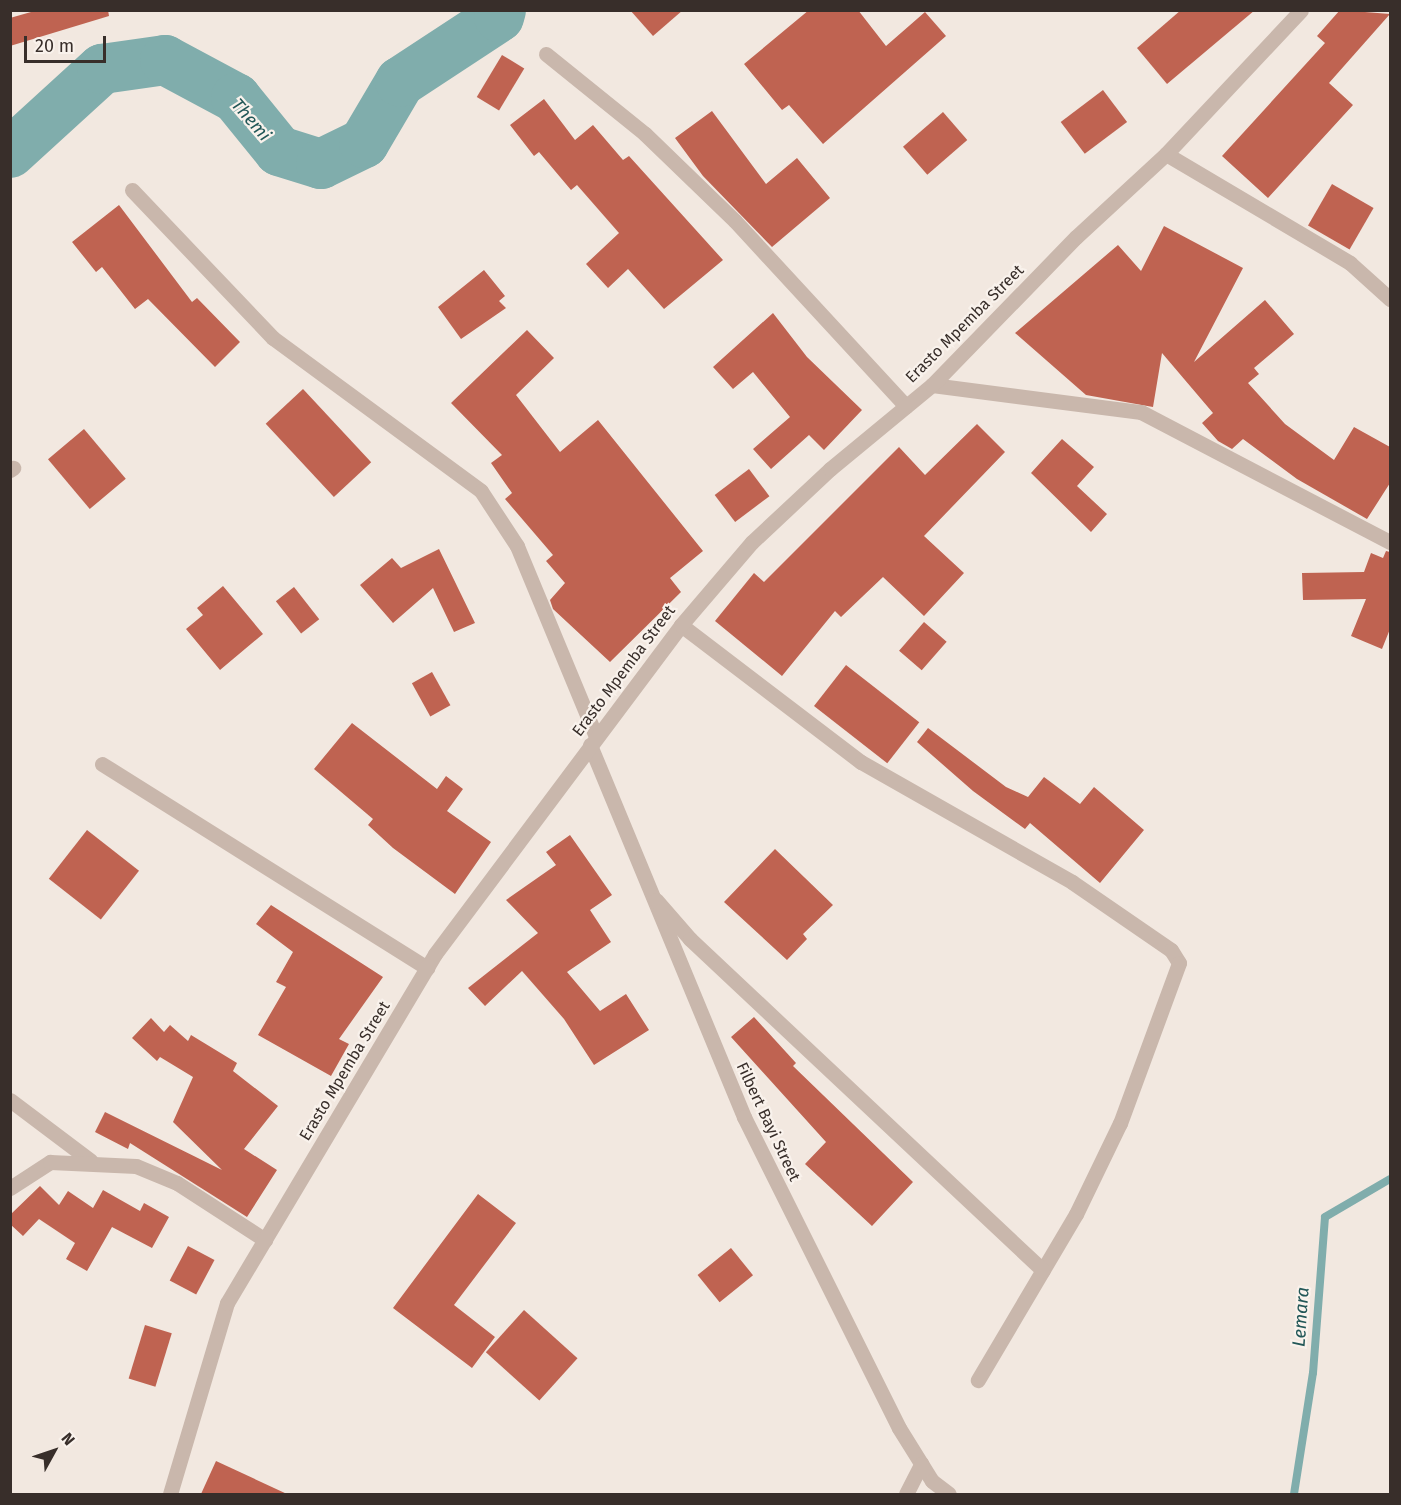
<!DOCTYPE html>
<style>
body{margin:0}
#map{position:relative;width:1401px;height:1505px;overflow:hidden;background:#f2e8e0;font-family:"Fira Sans",sans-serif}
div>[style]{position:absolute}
.stream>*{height:8px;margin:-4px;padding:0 4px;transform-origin:4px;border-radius:4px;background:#80adac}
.river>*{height:50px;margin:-25px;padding:0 25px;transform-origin:25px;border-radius:25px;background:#80adac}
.building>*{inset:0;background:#bf6351;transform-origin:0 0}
.street>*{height:15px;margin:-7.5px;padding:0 7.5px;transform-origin:7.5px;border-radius:7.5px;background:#c9b7ac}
span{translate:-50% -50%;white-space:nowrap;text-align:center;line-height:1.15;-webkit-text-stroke:4.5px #f9f2ec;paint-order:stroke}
.street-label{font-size:16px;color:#382e2a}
.water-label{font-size:18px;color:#225757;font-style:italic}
.frame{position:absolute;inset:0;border:12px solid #382e2a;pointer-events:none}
.north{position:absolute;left:24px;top:1421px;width:60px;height:60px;-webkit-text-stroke:4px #f9f2ec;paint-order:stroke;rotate:50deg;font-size:16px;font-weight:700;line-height:24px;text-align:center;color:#382e2a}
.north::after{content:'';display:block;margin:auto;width:21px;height:27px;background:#382e2a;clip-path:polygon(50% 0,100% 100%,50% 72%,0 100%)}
.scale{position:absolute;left:24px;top:36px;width:82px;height:27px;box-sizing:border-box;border:3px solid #382e2a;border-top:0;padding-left:8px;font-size:18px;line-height:21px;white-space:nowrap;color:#382e2a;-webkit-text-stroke:4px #f9f2ec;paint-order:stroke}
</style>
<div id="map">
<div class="stream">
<i style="left:1294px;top:1494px;width:122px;rotate:-81.1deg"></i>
<i style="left:1313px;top:1373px;width:156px;rotate:-85.6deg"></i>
<i style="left:1325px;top:1217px;width:75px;rotate:-30.3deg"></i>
</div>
<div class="river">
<i style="left:10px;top:153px;width:125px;rotate:-42.4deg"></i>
<i style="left:102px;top:69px;width:64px;rotate:-8.1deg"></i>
<i style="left:165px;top:60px;width:81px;rotate:28.2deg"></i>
<i style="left:236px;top:98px;width:68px;rotate:50.9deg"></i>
<i style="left:279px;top:151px;width:44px;rotate:17.2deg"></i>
<i style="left:321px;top:164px;width:48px;rotate:-26deg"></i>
<i style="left:364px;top:143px;width:71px;rotate:-59.5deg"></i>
<i style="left:400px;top:82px;width:118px;rotate:-33.3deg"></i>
<i style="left:499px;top:17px;width:7px;rotate:-74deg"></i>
</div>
<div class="building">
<i style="clip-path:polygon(38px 10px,108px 10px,109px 16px,10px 46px,10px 18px)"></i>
<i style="clip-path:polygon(630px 10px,683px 10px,653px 36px)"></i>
<i style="clip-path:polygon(809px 10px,858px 10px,886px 46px,925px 12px,946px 36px,823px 144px,789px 105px,782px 110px,744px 64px)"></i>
<i style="clip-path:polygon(1181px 10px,1255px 10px,1167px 84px,1137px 48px)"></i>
<i style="clip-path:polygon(1340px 10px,1390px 14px,1329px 83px,1353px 105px,1268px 198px,1222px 156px,1325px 43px,1317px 36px)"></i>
<i style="left:502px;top:55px;width:26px;height:49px;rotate:31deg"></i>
<i style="left:1103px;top:90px;width:40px;height:53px;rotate:53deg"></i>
<i style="clip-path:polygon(544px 99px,575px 140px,593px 125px,623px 160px,629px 156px,723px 260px,664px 309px,628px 269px,608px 288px,586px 264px,619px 233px,577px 185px,571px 190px,539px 152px,534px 156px,510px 125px)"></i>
<i style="clip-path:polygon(712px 111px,766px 184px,797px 158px,830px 198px,772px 247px,703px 176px,675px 138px)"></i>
<i style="left:943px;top:112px;width:37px;height:53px;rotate:49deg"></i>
<i style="left:1332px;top:184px;width:48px;height:48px;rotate:30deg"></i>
<i style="clip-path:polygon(119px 205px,192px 302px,197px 298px,240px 342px,215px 367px,148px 299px,135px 309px,102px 267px,96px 272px,72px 242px)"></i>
<i style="clip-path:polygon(1164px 226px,1243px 268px,1194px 362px,1265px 300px,1294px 334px,1254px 368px,1259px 374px,1248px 383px,1285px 424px,1334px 460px,1354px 427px,1390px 447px,1390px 483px,1367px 519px,1297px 479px,1243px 439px,1232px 449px,1218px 441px,1202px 423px,1213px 413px,1162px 353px,1153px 407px,1086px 395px,1015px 333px,1118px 245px,1141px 271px)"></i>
<i style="clip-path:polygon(484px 270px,505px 296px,499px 301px,506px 308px,461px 339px,438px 307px)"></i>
<i style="clip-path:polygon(773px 313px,807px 357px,862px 410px,824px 450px,809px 435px,771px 469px,753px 449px,790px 417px,753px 372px,733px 389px,713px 367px)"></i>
<i style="clip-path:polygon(527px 330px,554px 358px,516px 395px,560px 452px,598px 420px,703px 551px,670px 578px,681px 592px,610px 662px,553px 609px,550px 600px,565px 583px,546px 561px,553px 555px,505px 499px,512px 493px,491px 463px,502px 455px,451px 403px)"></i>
<i style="left:303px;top:389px;width:100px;height:51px;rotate:47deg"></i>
<i style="clip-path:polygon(977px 424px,1005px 452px,924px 536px,964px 573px,924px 616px,883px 577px,841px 617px,835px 611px,782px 676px,715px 621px,754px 573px,764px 582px,899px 447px,925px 475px)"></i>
<i style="left:84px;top:429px;width:65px;height:47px;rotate:50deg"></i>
<i style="clip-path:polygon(1062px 439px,1094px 467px,1077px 486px,1107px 514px,1091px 532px,1031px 473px)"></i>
<i style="left:749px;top:469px;width:34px;height:43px;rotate:53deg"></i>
<i style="clip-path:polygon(439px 549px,475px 623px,454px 632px,433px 588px,393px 623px,360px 585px,392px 558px,401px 568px)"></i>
<i style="clip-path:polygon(1386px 551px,1390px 552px,1390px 629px,1382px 649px,1351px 636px,1366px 599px,1303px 600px,1302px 573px,1364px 572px,1371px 553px,1383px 558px)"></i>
<i style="clip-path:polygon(223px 586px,263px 634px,220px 670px,186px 629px,203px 615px,197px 608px)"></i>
<i style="left:294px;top:587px;width:41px;height:23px;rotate:52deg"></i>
<i style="left:924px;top:622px;width:30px;height:38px;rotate:41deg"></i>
<i style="left:846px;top:665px;width:93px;height:52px;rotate:38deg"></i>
<i style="left:432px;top:672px;width:38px;height:23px;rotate:61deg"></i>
<i style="clip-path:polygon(352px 723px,437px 789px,446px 776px,463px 789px,447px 811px,491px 842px,455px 894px,393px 848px,368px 825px,373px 819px,314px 769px)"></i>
<i style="clip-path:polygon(928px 728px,1006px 787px,1028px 797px,1044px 777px,1080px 804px,1094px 787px,1144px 830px,1100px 883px,1030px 823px,1025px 829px,973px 791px,917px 742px)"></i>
<i style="left:87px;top:830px;width:66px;height:62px;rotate:38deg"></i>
<i style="clip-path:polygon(570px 835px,612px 895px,590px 910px,611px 942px,567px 972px,600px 1011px,626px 994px,649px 1030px,594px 1065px,564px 1019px,522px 971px,485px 1006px,468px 988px,538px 933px,506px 900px,556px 865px,546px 852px)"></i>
<i style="clip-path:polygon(775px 849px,833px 905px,803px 934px,807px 939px,787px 960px,724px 902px)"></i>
<i style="clip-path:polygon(271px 905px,383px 977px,339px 1039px,349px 1044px,331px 1076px,258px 1035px,286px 987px,276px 982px,293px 952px,256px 924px)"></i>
<i style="clip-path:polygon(754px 1017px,796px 1063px,793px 1066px,913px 1182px,872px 1226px,805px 1164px,826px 1142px,731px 1037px)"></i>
<i style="clip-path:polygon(151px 1018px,164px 1032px,170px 1025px,188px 1041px,191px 1035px,237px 1063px,233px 1071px,278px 1106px,244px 1149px,277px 1170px,247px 1217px,130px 1143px,128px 1149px,95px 1132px,105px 1112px,222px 1170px,173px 1122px,193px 1077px,160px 1057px,157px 1061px,132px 1038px)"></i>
<i style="clip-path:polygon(40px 1186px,59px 1205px,68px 1191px,93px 1208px,103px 1190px,140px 1211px,144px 1203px,169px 1217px,152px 1248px,112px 1227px,87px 1271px,66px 1259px,75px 1243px,39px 1219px,23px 1236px,10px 1224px,10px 1215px)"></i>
<i style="clip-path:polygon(478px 1194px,516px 1223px,454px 1305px,495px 1337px,472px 1368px,393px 1308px)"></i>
<i style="left:188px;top:1246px;width:30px;height:39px;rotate:28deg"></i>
<i style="left:731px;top:1248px;width:35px;height:43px;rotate:51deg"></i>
<i style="left:524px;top:1310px;width:72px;height:57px;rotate:42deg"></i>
<i style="left:145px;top:1325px;width:28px;height:56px;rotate:17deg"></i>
<i style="clip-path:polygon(216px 1461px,287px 1494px,201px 1494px)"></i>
</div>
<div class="street">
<i style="left:546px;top:54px;width:127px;rotate:38.9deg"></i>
<i style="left:645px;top:134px;width:125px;rotate:44deg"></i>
<i style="left:735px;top:221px;width:252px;rotate:47.3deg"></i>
<i style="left:1166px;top:154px;width:214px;rotate:30.6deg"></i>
<i style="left:1350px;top:263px;width:54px;rotate:42deg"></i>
<i style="left:132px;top:190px;width:204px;rotate:46.4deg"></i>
<i style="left:273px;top:338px;width:258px;rotate:36.3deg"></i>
<i style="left:481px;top:491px;width:66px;rotate:56.8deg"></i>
<i style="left:517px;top:546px;width:207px;rotate:67.5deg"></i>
<i style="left:932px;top:385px;width:211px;rotate:7.4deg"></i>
<i style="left:1141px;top:412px;width:281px;rotate:27.6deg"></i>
<i style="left:10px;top:470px;width:4px;rotate:-34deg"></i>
<i style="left:681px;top:625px;width:226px;rotate:37.3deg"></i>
<i style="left:861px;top:762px;width:243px;rotate:29.6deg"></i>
<i style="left:1072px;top:882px;width:120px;rotate:34.5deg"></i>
<i style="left:1171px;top:950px;width:15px;rotate:58deg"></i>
<i style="left:1179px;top:963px;width:171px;rotate:110.2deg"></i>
<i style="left:1120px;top:1123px;width:101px;rotate:115.8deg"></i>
<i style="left:1076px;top:1214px;width:193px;rotate:120.6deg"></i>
<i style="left:590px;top:745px;width:403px;rotate:67.5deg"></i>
<i style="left:744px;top:1117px;width:347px;rotate:63.5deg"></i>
<i style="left:899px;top:1428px;width:62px;rotate:58.1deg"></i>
<i style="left:932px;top:1481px;width:21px;rotate:37deg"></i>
<i style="left:102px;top:764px;width:384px;rotate:32.1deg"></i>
<i style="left:656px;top:900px;width:52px;rotate:48.9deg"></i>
<i style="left:690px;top:939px;width:484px;rotate:43.2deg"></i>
<i style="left:10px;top:1100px;width:101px;rotate:37deg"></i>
<i style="left:10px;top:1188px;width:48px;rotate:-33deg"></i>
<i style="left:50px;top:1162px;width:86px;rotate:2.7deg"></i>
<i style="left:136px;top:1166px;width:44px;rotate:22.5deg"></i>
<i style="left:177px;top:1183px;width:105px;rotate:32.9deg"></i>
<i style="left:170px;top:1494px;width:199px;rotate:-73.4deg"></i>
<i style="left:227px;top:1303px;width:406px;rotate:-59.2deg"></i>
<i style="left:435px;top:954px;width:411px;rotate:-53.2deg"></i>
<i style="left:681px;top:625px;width:109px;rotate:-49.5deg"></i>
<i style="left:752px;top:542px;width:107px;rotate:-43.1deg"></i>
<i style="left:830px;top:469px;width:132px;rotate:-39.5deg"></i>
<i style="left:932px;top:385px;width:206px;rotate:-45.8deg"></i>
<i style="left:1076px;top:237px;width:122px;rotate:-42.7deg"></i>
<i style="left:1166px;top:154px;width:197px;rotate:-46.8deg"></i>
<i style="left:906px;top:1494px;width:34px;rotate:-63deg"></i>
</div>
<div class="street-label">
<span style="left:965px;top:324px;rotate:-45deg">Erasto Mpemba Street</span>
<span style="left:624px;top:671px;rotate:-53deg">Erasto Mpemba Street</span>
<span style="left:345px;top:1071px;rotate:-59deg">Erasto Mpemba Street</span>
<span style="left:768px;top:1122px;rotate:65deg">Filbert Bayi Street</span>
</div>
<div class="water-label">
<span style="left:251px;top:120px;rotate:49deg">Themi</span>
<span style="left:1301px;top:1317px;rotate:-86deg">Lemara</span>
</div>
<div class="frame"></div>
<div class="north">N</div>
<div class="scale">20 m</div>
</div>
